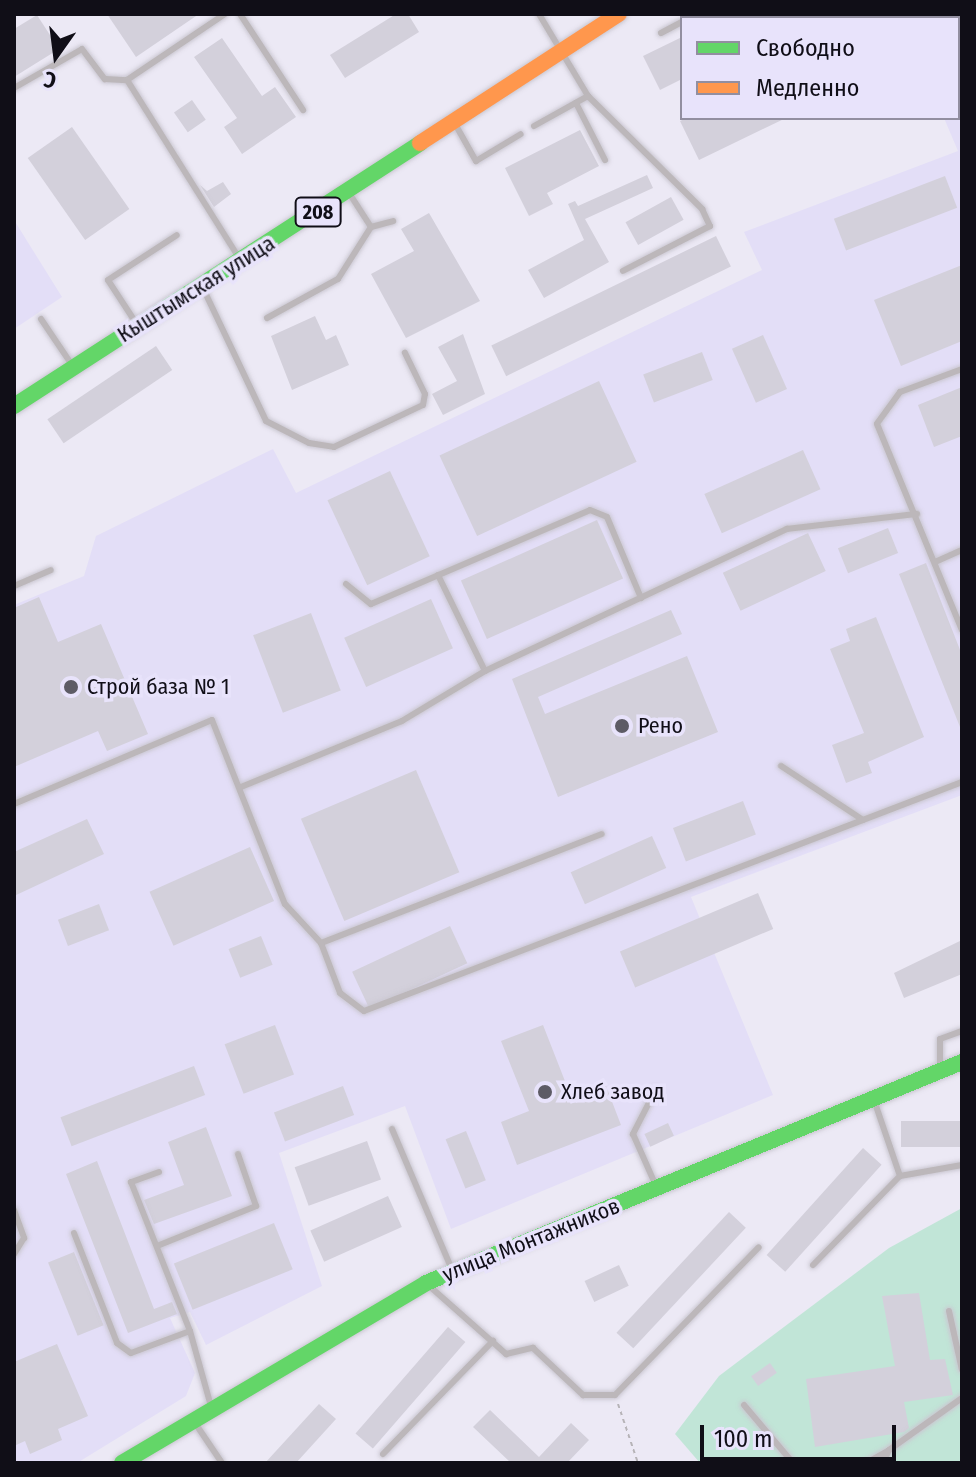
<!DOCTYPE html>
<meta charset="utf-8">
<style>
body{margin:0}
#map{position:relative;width:976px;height:1477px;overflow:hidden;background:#ece9f5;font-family:"Fira Sans Condensed",sans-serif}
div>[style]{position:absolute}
.built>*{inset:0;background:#e3def7}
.green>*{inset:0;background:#c1e5d7}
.building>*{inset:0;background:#d3d0db;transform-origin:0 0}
.path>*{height:2px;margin-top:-1px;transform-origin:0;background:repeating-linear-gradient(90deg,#b6b3b7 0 4px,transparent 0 8px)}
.roads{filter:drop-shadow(0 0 2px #cac7d1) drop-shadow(0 0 2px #cac7d1)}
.lane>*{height:6px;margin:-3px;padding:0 3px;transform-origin:3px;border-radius:3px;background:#bcb7ba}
.fast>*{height:16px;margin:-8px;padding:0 8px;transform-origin:8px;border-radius:8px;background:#63d668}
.slow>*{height:16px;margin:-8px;padding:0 8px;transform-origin:8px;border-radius:8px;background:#ff974d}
.dots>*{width:22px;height:22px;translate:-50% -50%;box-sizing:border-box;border:4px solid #e8e3fb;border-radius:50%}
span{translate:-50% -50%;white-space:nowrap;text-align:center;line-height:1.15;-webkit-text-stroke:7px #e8e3fb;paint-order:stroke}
.shield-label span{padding:2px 6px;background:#e8e3fb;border:2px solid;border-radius:6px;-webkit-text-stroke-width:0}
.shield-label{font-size:20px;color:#100e17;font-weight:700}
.street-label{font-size:22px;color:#100e17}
.poi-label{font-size:22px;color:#100e17}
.left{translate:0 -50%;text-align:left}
.frame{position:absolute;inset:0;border:16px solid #100e17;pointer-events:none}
.legend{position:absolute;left:680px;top:16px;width:280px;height:104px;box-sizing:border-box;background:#e8e3fb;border:2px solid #928ea0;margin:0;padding:10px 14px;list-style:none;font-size:24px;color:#100e17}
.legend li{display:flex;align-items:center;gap:16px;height:40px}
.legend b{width:40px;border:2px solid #928ea0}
.north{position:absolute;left:16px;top:16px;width:80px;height:80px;-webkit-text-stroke:6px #e8e3fb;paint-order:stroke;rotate:194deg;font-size:22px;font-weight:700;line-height:32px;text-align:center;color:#100e17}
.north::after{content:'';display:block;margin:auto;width:28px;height:36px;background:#100e17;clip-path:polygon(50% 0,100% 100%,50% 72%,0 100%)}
.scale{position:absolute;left:700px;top:1425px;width:196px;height:36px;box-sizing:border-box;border:4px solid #100e17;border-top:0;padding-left:10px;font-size:24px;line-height:28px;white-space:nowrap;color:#100e17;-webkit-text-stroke:6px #e8e3fb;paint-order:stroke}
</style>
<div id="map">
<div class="built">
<i style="clip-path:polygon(895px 14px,962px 14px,962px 795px,691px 897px,773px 1095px,451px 1229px,405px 1106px,279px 1153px,322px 1286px,206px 1345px,190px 1312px,170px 1318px,195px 1373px,186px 1396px,77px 1463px,14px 1463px,14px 605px,84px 576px,96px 536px,273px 449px,296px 493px,762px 270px,744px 232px,958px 151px,944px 118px,958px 118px,958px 18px)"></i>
<i style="clip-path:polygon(14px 220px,62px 297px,14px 329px)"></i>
</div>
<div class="green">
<i style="clip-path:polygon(962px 1208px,962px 1463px,700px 1463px,675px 1434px,719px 1376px,889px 1248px)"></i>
</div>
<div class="building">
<i style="clip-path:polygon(107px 14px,199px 14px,136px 57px)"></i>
<i style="clip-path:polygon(396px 14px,408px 14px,419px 32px,345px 78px,330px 55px)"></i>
<i style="clip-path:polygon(37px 15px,59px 49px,14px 77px,14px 29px)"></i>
<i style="clip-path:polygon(682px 37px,682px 79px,660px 90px,643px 56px)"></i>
<i style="clip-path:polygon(222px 38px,262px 96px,275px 87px,296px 117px,242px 154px,224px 127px,237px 118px,194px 57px)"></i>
<i style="left:192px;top:100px;width:24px;height:22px;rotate:55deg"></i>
<i style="clip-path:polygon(687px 118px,786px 118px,699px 160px,680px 121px)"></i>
<i style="left:72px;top:127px;width:100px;height:54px;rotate:55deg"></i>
<i style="clip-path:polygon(580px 130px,599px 166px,547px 193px,553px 204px,529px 216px,505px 168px)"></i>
<i style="clip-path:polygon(647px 175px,653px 188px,585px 219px,609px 262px,544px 298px,528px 270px,584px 240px,568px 204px,575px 201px,578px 206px)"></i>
<i style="left:945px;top:176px;width:34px;height:119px;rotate:69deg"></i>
<i style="clip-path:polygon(223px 182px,231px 194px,214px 207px,200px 185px,207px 191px)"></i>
<i style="left:671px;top:197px;width:26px;height:52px;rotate:61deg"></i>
<i style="clip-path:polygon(429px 213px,480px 301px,406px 338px,371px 274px,414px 251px,401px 229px)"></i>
<i style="left:716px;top:236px;width:34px;height:250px;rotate:64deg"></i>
<i style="clip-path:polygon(962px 265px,962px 341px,901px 366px,874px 300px)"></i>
<i style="clip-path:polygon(315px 316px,326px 340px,336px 335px,349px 365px,292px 390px,271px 336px)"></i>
<i style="clip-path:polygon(463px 334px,485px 394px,443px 415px,432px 394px,457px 381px,438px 347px)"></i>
<i style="left:763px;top:335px;width:59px;height:34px;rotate:66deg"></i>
<i style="left:156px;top:346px;width:29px;height:131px;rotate:56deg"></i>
<i style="left:702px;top:352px;width:30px;height:63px;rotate:69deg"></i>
<i style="left:599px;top:381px;width:89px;height:176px;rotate:65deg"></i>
<i style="clip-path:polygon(962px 387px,962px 436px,934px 447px,918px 405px)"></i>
<i style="left:803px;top:450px;width:43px;height:108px;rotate:66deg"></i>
<i style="left:390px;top:471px;width:94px;height:69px;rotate:65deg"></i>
<i style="left:597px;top:520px;width:64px;height:149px;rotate:66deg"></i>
<i style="left:888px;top:528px;width:27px;height:54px;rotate:68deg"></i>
<i style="left:808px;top:533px;width:42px;height:94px;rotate:65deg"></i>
<i style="clip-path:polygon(926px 563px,962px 655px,962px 732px,899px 574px)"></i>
<i style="clip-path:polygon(39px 597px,58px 642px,101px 624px,148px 734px,107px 751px,98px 731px,14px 767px,14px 608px)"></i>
<i style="left:431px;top:599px;width:54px;height:95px;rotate:66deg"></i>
<i style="clip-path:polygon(671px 610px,682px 634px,538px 697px,545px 714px,687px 656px,718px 732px,558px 797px,512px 679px)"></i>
<i style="left:311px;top:613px;width:83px;height:62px;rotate:69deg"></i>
<i style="clip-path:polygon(876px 617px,924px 737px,868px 762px,872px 773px,846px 783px,832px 745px,864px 733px,830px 649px,850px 641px,846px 629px)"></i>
<i style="left:416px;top:770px;width:111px;height:125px;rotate:67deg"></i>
<i style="left:743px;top:801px;width:36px;height:75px;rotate:69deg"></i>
<i style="clip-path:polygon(87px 819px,104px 854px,14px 896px,14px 852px)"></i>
<i style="left:652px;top:836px;width:35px;height:89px;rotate:66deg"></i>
<i style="left:250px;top:847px;width:59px;height:110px;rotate:66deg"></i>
<i style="left:758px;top:893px;width:39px;height:150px;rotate:67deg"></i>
<i style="left:99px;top:904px;width:28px;height:44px;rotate:69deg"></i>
<i style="left:450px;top:926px;width:41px;height:108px;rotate:65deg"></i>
<i style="left:261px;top:936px;width:31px;height:35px;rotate:68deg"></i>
<i style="clip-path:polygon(962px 940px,962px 974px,904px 998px,894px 973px)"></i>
<i style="left:275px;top:1025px;width:53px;height:54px;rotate:69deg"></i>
<i style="clip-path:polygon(543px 1025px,572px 1099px,606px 1086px,621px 1125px,517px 1165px,501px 1122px,529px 1111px,501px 1041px)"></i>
<i style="left:194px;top:1066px;width:31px;height:143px;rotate:69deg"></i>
<i style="left:343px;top:1086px;width:31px;height:74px;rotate:69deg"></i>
<i style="left:962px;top:1121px;width:26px;height:61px;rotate:90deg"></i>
<i style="left:668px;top:1123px;width:14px;height:26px;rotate:65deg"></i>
<i style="clip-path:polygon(206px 1127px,232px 1196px,154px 1224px,144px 1200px,184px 1185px,168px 1142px)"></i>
<i style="left:466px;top:1131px;width:53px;height:22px;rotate:68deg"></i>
<i style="left:367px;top:1141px;width:41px;height:77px;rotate:70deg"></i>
<i style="left:863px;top:1148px;width:25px;height:144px;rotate:42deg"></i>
<i style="clip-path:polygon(97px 1161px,154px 1309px,172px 1302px,177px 1314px,128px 1333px,66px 1174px)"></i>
<i style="left:388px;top:1196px;width:34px;height:85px;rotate:66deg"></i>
<i style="left:729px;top:1212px;width:23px;height:165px;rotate:43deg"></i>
<i style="left:274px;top:1223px;width:50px;height:108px;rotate:68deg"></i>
<i style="left:74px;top:1252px;width:79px;height:28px;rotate:68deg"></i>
<i style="left:619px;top:1265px;width:23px;height:38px;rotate:65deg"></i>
<i style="clip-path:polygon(919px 1293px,930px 1360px,945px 1359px,953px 1395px,904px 1402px,909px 1428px,904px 1432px,815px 1447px,806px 1379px,895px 1366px,882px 1296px)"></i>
<i style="left:448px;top:1327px;width:23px;height:141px;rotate:41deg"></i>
<i style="clip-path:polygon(57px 1344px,88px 1416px,58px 1429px,62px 1440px,30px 1454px,25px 1441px,14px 1446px,14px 1362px)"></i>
<i style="left:770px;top:1363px;width:12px;height:23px;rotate:55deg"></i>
<i style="clip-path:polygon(319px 1404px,336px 1419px,296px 1463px,265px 1463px)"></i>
<i style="clip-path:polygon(490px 1410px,539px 1457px,571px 1423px,589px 1440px,567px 1463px,511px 1463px,473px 1427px)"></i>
</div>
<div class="path">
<i style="left:618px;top:1404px;width:62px;rotate:71.3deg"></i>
</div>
<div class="roads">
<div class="lane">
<i style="left:240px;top:14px;width:115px;rotate:56.7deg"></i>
<i style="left:539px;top:14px;width:96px;rotate:59.1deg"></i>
<i style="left:588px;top:96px;width:161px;rotate:44.7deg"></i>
<i style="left:702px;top:209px;width:19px;rotate:65deg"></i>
<i style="left:710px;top:226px;width:98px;rotate:152.7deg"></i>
<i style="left:769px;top:14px;width:5px;rotate:53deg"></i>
<i style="left:954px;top:14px;width:4px;rotate:63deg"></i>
<i style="left:691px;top:18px;width:9px;rotate:-27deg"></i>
<i style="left:958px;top:22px;width:9px;rotate:63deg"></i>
<i style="left:661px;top:33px;width:24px;rotate:-28deg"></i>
<i style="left:127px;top:80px;width:118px;rotate:-34deg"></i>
<i style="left:14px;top:88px;width:78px;rotate:-29.8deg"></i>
<i style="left:82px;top:49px;width:38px;rotate:53deg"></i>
<i style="left:105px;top:79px;width:22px;rotate:3deg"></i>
<i style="left:127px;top:80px;width:210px;rotate:57.8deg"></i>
<i style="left:576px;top:103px;width:64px;rotate:63deg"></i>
<i style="left:454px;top:122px;width:45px;rotate:60.6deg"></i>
<i style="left:476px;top:161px;width:52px;rotate:-31deg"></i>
<i style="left:534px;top:126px;width:62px;rotate:-29.1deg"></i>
<i style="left:349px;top:193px;width:40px;rotate:57.1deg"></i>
<i style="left:202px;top:286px;width:149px;rotate:64.6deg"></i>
<i style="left:266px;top:421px;width:48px;rotate:27.1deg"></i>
<i style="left:309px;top:443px;width:25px;rotate:9deg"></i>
<i style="left:334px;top:447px;width:98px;rotate:-25.3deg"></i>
<i style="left:423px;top:405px;width:11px;rotate:-80deg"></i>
<i style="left:425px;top:394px;width:46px;rotate:-116deg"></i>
<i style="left:267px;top:318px;width:81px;rotate:-28.8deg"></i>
<i style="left:338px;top:279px;width:62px;rotate:-57.6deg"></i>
<i style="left:371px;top:227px;width:23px;rotate:-15deg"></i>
<i style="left:41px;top:319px;width:55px;rotate:56deg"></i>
<i style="left:136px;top:323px;width:51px;rotate:-123.1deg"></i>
<i style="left:108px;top:280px;width:82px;rotate:-33.1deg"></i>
<i style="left:962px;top:369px;width:66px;rotate:159.6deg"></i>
<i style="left:900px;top:392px;width:39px;rotate:126deg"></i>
<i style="left:877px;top:424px;width:223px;rotate:67.6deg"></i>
<i style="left:935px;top:562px;width:30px;rotate:-24deg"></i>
<i style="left:438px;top:575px;width:107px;rotate:63.9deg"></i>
<i style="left:346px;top:584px;width:32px;rotate:39deg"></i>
<i style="left:371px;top:604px;width:238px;rotate:-23.2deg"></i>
<i style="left:590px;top:510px;width:18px;rotate:22deg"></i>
<i style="left:607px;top:517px;width:88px;rotate:67.2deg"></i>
<i style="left:14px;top:586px;width:40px;rotate:-23.4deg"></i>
<i style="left:781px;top:766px;width:98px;rotate:33.4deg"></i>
<i style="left:241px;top:787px;width:174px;rotate:-22.3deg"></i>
<i style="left:402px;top:721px;width:97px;rotate:-31.1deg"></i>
<i style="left:485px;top:671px;width:334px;rotate:-25.2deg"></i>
<i style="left:787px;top:529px;width:131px;rotate:-6.6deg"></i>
<i style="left:14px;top:804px;width:215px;rotate:-23deg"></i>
<i style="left:212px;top:720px;width:198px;rotate:68.4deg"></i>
<i style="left:285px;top:904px;width:53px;rotate:47.3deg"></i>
<i style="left:321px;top:943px;width:301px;rotate:-21.2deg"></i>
<i style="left:321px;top:943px;width:53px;rotate:69.2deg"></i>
<i style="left:340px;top:993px;width:30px;rotate:37deg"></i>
<i style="left:364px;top:1011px;width:640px;rotate:-20.95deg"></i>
<i style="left:940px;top:1068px;width:29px;rotate:-90deg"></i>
<i style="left:940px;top:1039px;width:23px;rotate:-20deg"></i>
<i style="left:656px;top:1089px;width:51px;rotate:117.1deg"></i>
<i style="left:633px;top:1134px;width:57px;rotate:66.1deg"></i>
<i style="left:875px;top:1103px;width:77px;rotate:71.1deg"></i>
<i style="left:392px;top:1129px;width:153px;rotate:66.9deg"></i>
<i style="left:159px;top:1172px;width:30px;rotate:160deg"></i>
<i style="left:131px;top:1182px;width:160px;rotate:68.4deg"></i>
<i style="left:190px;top:1331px;width:82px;rotate:74.4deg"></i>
<i style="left:14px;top:1210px;width:30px;rotate:70deg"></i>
<i style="left:24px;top:1238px;width:19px;rotate:122deg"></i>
<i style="left:74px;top:1233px;width:118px;rotate:68.6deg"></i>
<i style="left:117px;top:1343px;width:17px;rotate:36deg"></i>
<i style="left:131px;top:1353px;width:63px;rotate:-20.4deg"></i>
<i style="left:157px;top:1246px;width:107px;rotate:-22deg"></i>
<i style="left:256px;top:1206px;width:55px;rotate:-109.1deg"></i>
<i style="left:813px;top:1265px;width:124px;rotate:-45.7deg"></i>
<i style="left:900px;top:1176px;width:63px;rotate:-10.1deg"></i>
<i style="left:427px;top:1284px;width:106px;rotate:41.5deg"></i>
<i style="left:506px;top:1354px;width:28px;rotate:-13deg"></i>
<i style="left:533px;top:1348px;width:69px;rotate:43.2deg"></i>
<i style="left:583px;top:1395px;width:32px"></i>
<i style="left:615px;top:1395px;width:206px;rotate:-45.8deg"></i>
<i style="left:949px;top:1311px;width:60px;rotate:77.6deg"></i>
<i style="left:744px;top:1405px;width:76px;rotate:49.8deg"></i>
<i style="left:195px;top:1423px;width:48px;rotate:56deg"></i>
<i style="left:383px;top:1454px;width:158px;rotate:-45.8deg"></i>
<i style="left:866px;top:1463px;width:26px;rotate:-29deg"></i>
<i style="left:883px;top:1463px;width:14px;rotate:-65deg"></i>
<i style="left:889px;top:1450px;width:90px;rotate:-35.5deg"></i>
</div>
<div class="fast">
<i style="left:14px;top:406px;width:484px;rotate:-32.9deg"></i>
<i style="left:122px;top:1463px;width:353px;rotate:-30.6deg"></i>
<i style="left:426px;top:1283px;width:580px;rotate:-22.41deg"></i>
</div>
<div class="slow">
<i style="left:420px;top:143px;width:237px;rotate:-33deg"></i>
</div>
</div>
<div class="dots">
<i style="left:71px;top:687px;background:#5d5b65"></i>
<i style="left:622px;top:726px;background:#5d5b65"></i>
<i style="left:545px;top:1092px;background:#5d5b65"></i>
</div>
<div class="shield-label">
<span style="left:318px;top:212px">208</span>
</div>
<div class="street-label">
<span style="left:196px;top:289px;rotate:-32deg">Кыштымская улица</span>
<span style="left:531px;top:1240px;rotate:-22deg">улица Монтажников</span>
</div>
<div class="poi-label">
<span class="left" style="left:87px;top:687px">Строй база № 1</span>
<span class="left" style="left:638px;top:726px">Рено</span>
<span class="left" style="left:561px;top:1092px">Хлеб завод</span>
</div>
<div class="frame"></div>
<ul class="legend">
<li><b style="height:10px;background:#63d668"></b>Свободно</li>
<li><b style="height:10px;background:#ff974d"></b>Медленно</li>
</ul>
<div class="north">С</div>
<div class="scale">100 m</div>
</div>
